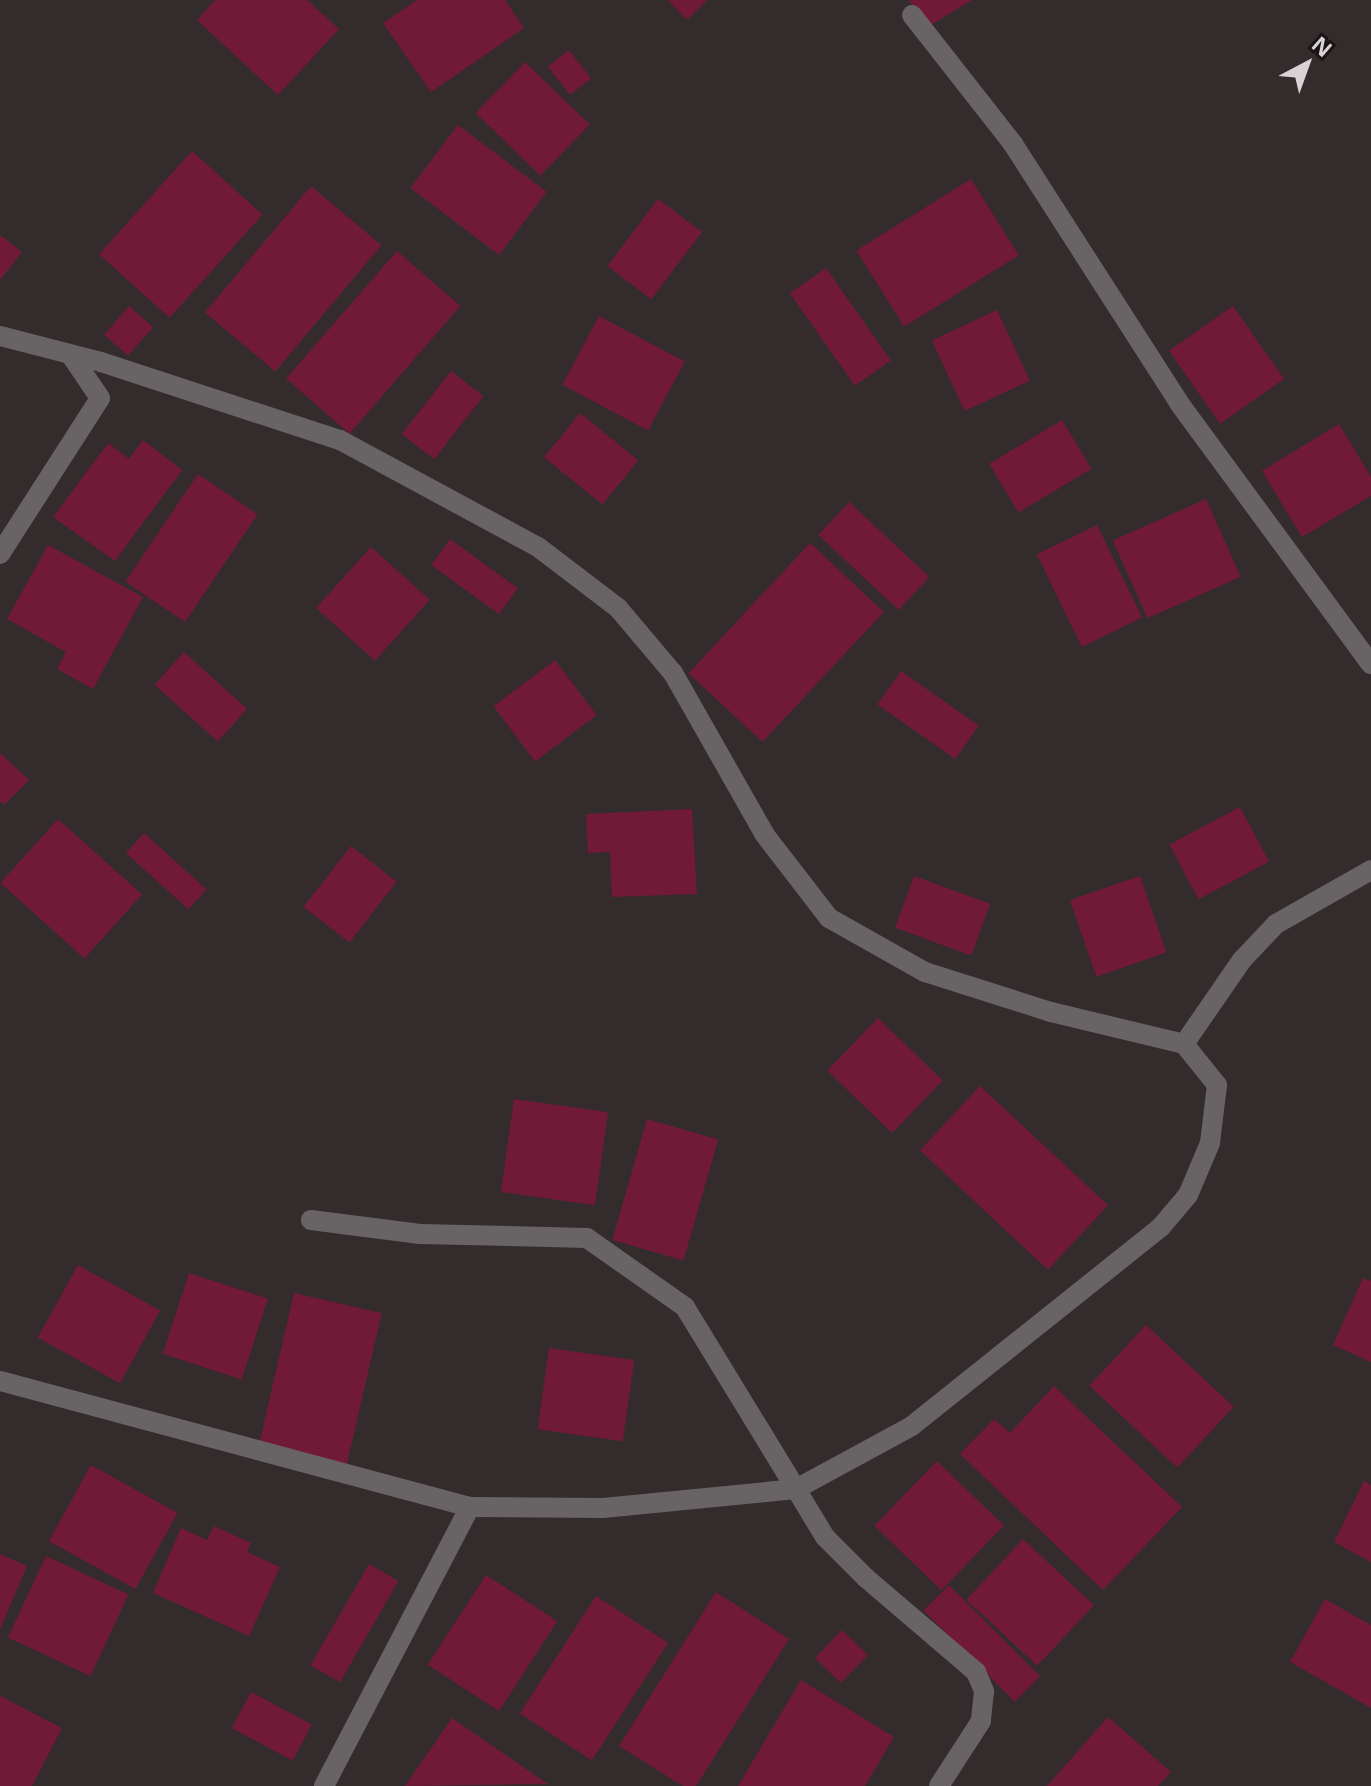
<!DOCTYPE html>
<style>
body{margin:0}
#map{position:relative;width:1371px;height:1786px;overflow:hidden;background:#342b2d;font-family:"Noto Sans",sans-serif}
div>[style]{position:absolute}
.building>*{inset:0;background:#711a38;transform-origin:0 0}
.minor>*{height:20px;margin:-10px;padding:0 10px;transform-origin:10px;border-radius:10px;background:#686364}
span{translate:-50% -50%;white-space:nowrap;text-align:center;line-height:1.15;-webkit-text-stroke:7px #191515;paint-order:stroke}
.north{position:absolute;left:1267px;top:24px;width:80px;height:80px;-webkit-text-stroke:6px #191515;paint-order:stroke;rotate:41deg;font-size:22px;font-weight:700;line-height:32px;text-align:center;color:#dad3d5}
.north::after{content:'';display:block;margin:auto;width:28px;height:36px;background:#dad3d5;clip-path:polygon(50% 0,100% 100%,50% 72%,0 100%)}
</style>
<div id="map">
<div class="building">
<i style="clip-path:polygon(215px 0,307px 0,339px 29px,278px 95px,197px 20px)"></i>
<i style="clip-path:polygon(417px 0,505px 0,524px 28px,431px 92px,383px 23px)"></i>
<i style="clip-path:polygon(668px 0,707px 0,687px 20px)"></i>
<i style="clip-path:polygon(909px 0,972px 0,926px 28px)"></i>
<i style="left:569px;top:50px;width:36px;height:27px;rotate:52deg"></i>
<i style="left:525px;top:62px;width:90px;height:71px;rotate:44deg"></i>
<i style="left:458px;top:125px;width:111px;height:79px;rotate:37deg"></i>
<i style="left:192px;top:151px;width:95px;height:139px;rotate:42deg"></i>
<i style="left:971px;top:179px;width:90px;height:135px;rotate:58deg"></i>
<i style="left:311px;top:186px;width:92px;height:165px;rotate:40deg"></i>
<i style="left:658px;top:199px;width:55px;height:84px;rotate:37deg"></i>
<i style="clip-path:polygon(0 235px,22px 252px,0 280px)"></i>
<i style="left:397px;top:251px;width:84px;height:169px;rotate:41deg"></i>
<i style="left:826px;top:268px;width:113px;height:44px;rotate:55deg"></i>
<i style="left:129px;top:306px;width:32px;height:38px;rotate:41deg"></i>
<i style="left:1233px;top:306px;width:89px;height:78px;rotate:55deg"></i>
<i style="left:997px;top:310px;width:78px;height:72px;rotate:65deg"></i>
<i style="left:599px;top:316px;width:97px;height:78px;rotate:28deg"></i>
<i style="left:451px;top:371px;width:41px;height:80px;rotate:38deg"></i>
<i style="left:580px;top:413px;width:75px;height:57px;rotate:39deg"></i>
<i style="left:1062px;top:420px;width:57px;height:85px;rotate:59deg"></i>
<i style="clip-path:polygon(1339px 424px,1371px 477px,1371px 496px,1302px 537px,1262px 471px)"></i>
<i style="clip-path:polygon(143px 440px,182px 470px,115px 561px,53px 517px,108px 443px,129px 459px)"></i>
<i style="left:198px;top:474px;width:72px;height:130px;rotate:34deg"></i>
<i style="left:1206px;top:499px;width:85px;height:102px;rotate:66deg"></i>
<i style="left:849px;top:502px;width:110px;height:45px;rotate:43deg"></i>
<i style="left:1097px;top:525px;width:103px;height:67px;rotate:64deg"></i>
<i style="left:450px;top:539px;width:84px;height:32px;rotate:36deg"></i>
<i style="left:810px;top:543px;width:101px;height:178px;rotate:43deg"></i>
<i style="clip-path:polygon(48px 545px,143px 597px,93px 689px,57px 669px,66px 652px,7px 619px)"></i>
<i style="left:371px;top:547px;width:79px;height:82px;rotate:42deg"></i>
<i style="left:184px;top:652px;width:85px;height:44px;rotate:42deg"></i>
<i style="left:555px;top:660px;width:69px;height:77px;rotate:53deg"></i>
<i style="left:901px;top:671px;width:95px;height:41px;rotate:35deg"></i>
<i style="clip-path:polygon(0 753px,29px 780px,4px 805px,0 801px)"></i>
<i style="left:1240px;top:807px;width:62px;height:80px;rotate:62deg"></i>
<i style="clip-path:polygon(692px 809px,697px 894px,612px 897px,610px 852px,588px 853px,586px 814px)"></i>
<i style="left:58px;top:819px;width:113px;height:86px;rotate:42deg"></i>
<i style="left:144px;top:833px;width:84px;height:27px;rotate:42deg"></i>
<i style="left:351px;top:846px;width:58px;height:77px;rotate:38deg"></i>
<i style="left:914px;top:876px;width:81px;height:55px;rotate:20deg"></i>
<i style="left:1140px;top:876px;width:81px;height:74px;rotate:71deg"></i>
<i style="left:878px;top:1018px;width:90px;height:73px;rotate:44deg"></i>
<i style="left:980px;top:1086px;width:175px;height:88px;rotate:43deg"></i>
<i style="left:514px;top:1099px;width:95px;height:94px;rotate:8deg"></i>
<i style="left:647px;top:1119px;width:74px;height:126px;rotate:16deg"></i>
<i style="left:78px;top:1265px;width:94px;height:83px;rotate:29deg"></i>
<i style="left:189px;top:1273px;width:83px;height:85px;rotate:18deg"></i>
<i style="clip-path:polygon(1363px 1278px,1371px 1281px,1371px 1362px,1333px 1345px)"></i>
<i style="left:294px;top:1293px;width:90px;height:165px;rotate:13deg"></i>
<i style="left:1146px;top:1325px;width:120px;height:83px;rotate:43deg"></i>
<i style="left:549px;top:1348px;width:86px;height:82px;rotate:8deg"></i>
<i style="clip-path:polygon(1054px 1386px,1182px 1507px,1103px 1590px,960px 1454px,994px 1419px,1010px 1433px)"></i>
<i style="left:937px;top:1461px;width:93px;height:90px;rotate:44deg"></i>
<i style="left:91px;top:1465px;width:99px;height:87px;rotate:29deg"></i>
<i style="clip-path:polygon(1364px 1481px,1371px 1485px,1371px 1562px,1334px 1542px)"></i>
<i style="clip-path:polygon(214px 1526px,251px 1543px,247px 1552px,280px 1567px,249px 1636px,153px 1593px,181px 1528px,207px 1540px)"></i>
<i style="left:1023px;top:1539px;width:97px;height:83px;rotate:43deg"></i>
<i style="clip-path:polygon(0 1554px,27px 1566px,0 1629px)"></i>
<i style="left:46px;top:1556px;width:91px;height:90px;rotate:25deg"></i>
<i style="left:369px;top:1564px;width:34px;height:117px;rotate:30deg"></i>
<i style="left:486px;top:1575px;width:85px;height:107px;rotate:33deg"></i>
<i style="left:949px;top:1585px;width:129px;height:36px;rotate:45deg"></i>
<i style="clip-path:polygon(716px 1592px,789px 1639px,696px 1786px,683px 1786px,619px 1746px)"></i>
<i style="left:596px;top:1596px;width:86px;height:140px;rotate:33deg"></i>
<i style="clip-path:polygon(1325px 1599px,1371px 1625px,1371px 1708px,1290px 1662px)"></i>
<i style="left:842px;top:1630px;width:36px;height:39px;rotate:44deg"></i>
<i style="clip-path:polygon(801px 1680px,894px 1737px,865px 1786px,738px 1786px)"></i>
<i style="left:251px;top:1692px;width:69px;height:41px;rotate:28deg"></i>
<i style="clip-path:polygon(0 1696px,62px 1728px,32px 1786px,0 1786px)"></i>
<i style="clip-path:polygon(1108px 1717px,1171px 1772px,1158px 1786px,1047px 1786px)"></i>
<i style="clip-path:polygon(452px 1718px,548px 1784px,405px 1786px)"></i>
</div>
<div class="minor">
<i style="left:912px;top:15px;width:164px;rotate:51.9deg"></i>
<i style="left:1013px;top:144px;width:308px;rotate:57.3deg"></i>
<i style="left:1179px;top:403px;width:324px;rotate:53.7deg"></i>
<i style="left:0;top:336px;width:104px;rotate:14.4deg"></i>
<i style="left:101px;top:362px;width:251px;rotate:18.1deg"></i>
<i style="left:340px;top:440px;width:225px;rotate:28.4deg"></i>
<i style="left:538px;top:547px;width:101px;rotate:37.3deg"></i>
<i style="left:618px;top:608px;width:85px;rotate:49.8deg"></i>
<i style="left:673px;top:673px;width:186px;rotate:60.4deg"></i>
<i style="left:765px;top:835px;width:105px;rotate:52.4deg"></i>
<i style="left:829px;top:918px;width:110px;rotate:29.4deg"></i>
<i style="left:925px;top:972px;width:132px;rotate:17.6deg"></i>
<i style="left:1051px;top:1012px;width:137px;rotate:13.5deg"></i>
<i style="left:1184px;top:1044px;width:53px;rotate:51.2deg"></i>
<i style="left:1217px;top:1085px;width:58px;rotate:96.9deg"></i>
<i style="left:1210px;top:1143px;width:56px;rotate:112.9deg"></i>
<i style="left:1188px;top:1195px;width:42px;rotate:130.2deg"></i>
<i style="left:1161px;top:1227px;width:319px;rotate:141.4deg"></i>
<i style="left:912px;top:1426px;width:132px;rotate:151.5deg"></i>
<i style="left:796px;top:1489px;width:56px;rotate:58.9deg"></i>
<i style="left:825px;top:1537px;width:58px;rotate:45deg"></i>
<i style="left:866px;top:1578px;width:145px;rotate:40.5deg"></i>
<i style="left:976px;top:1672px;width:21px;rotate:67deg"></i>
<i style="left:984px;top:1691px;width:30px;rotate:96deg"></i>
<i style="left:981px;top:1721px;width:77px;rotate:122.9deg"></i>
<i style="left:0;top:554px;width:185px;rotate:-57.3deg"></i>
<i style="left:100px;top:398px;width:53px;rotate:-124.3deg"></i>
<i style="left:1184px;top:1044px;width:102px;rotate:-55.4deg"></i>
<i style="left:1242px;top:960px;width:50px;rotate:-46.6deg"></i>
<i style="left:1276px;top:924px;width:109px;rotate:-29.6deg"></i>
<i style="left:0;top:1381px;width:487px;rotate:15deg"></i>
<i style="left:470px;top:1507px;width:133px;rotate:0.4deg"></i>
<i style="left:603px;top:1508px;width:194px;rotate:-5.6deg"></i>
<i style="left:796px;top:1489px;width:213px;rotate:-121.4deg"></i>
<i style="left:685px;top:1307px;width:120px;rotate:-144.9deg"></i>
<i style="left:587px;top:1238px;width:167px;rotate:-178.6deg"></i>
<i style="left:420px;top:1234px;width:110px;rotate:-172.7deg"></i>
<i style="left:324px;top:1786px;width:315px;rotate:-62.4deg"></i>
</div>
<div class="north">N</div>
</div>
